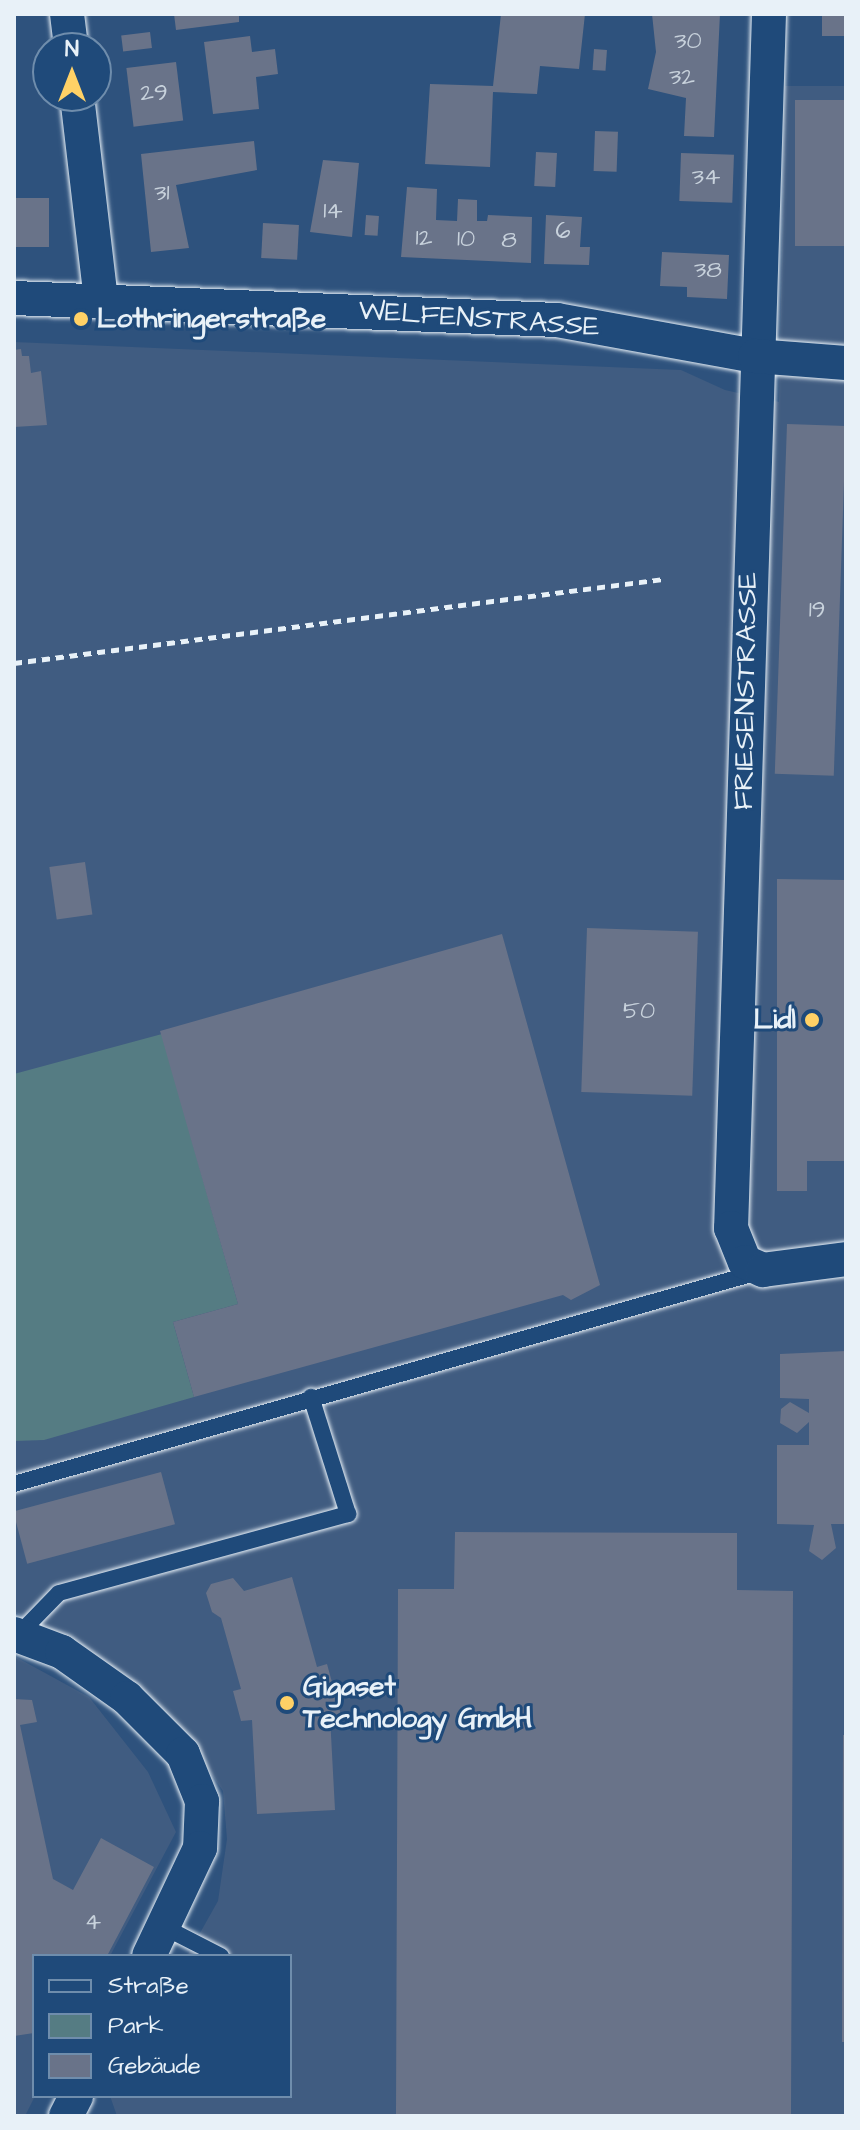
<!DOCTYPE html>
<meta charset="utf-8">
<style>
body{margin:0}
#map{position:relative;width:860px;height:2130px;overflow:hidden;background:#2e527d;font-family:"Architects Daughter",sans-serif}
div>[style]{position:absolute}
.built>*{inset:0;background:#405c81}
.green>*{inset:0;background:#557c83}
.building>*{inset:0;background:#697389;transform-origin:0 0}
.path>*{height:5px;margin-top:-2.5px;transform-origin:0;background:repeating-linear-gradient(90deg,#e8f1f8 0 8px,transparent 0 14px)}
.roads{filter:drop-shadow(0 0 2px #e8f1f8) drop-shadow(0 0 2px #e8f1f8)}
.service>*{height:16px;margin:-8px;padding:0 8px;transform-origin:8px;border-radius:8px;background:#1f4a7a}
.minor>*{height:34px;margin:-17px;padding:0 17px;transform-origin:17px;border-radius:17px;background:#1f4a7a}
.dots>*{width:22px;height:22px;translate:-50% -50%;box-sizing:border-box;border:4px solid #1f4a7a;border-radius:50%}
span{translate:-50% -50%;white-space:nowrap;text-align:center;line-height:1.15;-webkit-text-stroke:6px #1f4a7a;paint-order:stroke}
.number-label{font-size:24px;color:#c8d2dc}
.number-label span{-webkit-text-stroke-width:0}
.poi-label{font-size:28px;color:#e8f1f8;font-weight:700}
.left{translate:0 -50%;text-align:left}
.right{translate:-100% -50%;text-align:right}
.street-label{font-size:28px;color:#e8f1f8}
.frame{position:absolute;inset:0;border:16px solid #e8f1f8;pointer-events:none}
.legend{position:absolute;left:32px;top:1954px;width:260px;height:144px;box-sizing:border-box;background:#1f4a7a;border:2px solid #6f8dac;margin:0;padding:10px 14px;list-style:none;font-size:24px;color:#e8f1f8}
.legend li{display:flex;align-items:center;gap:16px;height:40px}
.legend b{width:40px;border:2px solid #6f8dac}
.north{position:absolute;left:32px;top:32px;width:80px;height:80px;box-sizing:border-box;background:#1f4a7a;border:2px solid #6f8dac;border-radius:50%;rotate:0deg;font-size:22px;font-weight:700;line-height:32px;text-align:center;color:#e8f1f8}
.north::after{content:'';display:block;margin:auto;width:28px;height:36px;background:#ffd166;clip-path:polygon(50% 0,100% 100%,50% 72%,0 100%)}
</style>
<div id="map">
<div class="built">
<i style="clip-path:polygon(785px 86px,846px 86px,846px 2116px,117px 2116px,110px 2096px,290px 2096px,290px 1956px,187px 1956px,218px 1901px,227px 1839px,223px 1791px,187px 1738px,77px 1642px,14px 1612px,14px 342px,681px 370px,725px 390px,779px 402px)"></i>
<i style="clip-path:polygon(14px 1656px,89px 1697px,148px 1772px,176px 1832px,110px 1956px,34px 1956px,35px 2096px,25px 2116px,14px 2116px)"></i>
</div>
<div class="green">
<i style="clip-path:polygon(162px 1034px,238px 1304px,173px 1322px,194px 1397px,44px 1440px,14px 1441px,14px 1074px)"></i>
</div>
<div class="building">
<i style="clip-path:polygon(174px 14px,239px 14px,239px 22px,176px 30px)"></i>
<i style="clip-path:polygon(501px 14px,585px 14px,579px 69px,540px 66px,537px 94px,493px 92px,490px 167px,425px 164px,430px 84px,493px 86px)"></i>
<i style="clip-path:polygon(652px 14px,720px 14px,714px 137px,684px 136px,686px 98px,648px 89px,656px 52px)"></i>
<i style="left:822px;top:14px;width:24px;height:22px"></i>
<i style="left:150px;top:32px;width:16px;height:29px;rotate:83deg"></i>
<i style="clip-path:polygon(250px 36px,252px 52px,275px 49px,278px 74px,256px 77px,259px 109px,213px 114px,204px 42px)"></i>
<i style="left:594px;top:49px;width:13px;height:21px;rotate:4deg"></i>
<i style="left:176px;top:62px;width:59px;height:50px;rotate:83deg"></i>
<i style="left:795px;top:100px;width:51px;height:146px"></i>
<i style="left:595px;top:131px;width:23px;height:40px;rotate:2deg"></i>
<i style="clip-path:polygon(254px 141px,257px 170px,176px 185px,189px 248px,151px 252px,141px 154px)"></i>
<i style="left:536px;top:152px;width:21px;height:34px;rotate:3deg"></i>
<i style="left:681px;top:153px;width:53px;height:48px;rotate:2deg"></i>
<i style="clip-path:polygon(323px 160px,359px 163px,352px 237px,310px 232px)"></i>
<i style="clip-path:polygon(407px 187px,437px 189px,436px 220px,457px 221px,458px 199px,477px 200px,477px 221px,487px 221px,488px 215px,532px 217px,531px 263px,401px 257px)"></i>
<i style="left:14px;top:198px;width:35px;height:49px"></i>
<i style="left:366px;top:215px;width:13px;height:20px;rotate:4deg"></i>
<i style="clip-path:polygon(546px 215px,582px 217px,580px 247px,590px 247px,589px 265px,544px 264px)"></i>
<i style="left:263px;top:223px;width:36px;height:35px;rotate:3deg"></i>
<i style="clip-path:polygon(662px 252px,729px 255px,727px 299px,687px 297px,687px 287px,660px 286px)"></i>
<i style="clip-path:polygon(21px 349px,22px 356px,29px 356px,31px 373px,41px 371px,47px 425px,14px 427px,14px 350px)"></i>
<i style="left:787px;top:424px;width:59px;height:350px;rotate:2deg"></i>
<i style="left:85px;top:862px;width:53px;height:36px;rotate:82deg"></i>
<i style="clip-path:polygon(777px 879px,846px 880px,846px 1161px,807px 1161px,807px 1191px,777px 1191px)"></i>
<i style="left:587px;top:928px;width:111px;height:164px;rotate:2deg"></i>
<i style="clip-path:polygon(502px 934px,600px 1285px,571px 1300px,563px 1295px,194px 1397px,173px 1322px,238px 1304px,160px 1031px)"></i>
<i style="clip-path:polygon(846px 1351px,846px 1524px,831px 1524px,836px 1548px,822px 1560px,809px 1551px,814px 1525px,777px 1524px,777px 1445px,809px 1445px,809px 1422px,797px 1433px,780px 1423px,781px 1409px,790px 1402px,809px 1413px,809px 1399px,780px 1398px,780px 1354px)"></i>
<i style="left:161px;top:1472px;width:54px;height:153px;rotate:75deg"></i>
<i style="clip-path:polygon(455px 1532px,737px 1533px,737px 1590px,793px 1591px,791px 2116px,396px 2116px,398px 1589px,454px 1589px)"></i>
<i style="clip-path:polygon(292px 1577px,317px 1667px,327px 1664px,341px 1715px,330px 1716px,335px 1810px,257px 1814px,252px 1720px,241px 1721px,233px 1691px,241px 1689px,221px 1618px,212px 1612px,206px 1593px,211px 1584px,233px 1578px,244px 1591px)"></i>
<i style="clip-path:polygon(14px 1699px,32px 1700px,37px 1722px,20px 1725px,53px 1879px,73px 1890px,101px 1838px,154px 1867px,107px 1956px,34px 1956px,34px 2033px,14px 2036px)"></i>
<i style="clip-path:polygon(843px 1735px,846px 1735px,846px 2042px,842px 2042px)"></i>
</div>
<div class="path">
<i style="left:14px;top:663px;width:654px;rotate:-7.37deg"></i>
</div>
<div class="roads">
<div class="service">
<i style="left:14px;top:1484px;width:774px;rotate:-15.9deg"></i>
<i style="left:19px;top:1634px;width:57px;rotate:-45.7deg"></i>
<i style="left:59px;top:1593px;width:300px;rotate:-15.3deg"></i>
<i style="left:348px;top:1514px;width:123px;rotate:-107.5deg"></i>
<i style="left:164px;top:1927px;width:64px;rotate:27deg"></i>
</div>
<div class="minor">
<i style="left:67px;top:14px;width:34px;rotate:83deg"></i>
<i style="left:769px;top:14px;width:1215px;rotate:91.79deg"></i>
<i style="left:731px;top:1228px;width:37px;rotate:68deg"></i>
<i style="left:745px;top:1262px;width:20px;rotate:24deg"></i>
<i style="left:763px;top:1270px;width:84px;rotate:-7.5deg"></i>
<i style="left:77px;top:96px;width:204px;rotate:83.3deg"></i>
<i style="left:14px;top:298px;width:543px;rotate:2.32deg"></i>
<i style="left:557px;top:320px;width:201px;rotate:10.3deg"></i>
<i style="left:755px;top:356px;width:91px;rotate:4.4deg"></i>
<i style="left:14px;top:1634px;width:51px;rotate:20.6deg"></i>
<i style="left:62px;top:1652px;width:80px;rotate:35.3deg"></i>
<i style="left:127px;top:1698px;width:79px;rotate:45deg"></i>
<i style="left:183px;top:1754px;width:51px;rotate:68deg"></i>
<i style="left:202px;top:1801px;width:47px;rotate:92.4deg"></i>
<i style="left:200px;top:1848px;width:119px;rotate:115.3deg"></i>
<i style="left:66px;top:2116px;width:22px;rotate:-63deg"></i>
</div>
</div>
<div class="dots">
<i style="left:81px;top:319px;background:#ffd166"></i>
<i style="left:812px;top:1020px;background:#ffd166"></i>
<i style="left:287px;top:1703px;background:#ffd166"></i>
</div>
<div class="number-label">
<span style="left:688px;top:42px">30</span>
<span style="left:682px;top:78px">32</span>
<span style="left:154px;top:94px">29</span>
<span style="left:706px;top:178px">34</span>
<span style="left:162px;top:194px">31</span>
<span style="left:333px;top:212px">14</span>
<span style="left:563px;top:232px">6</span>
<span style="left:424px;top:239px">12</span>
<span style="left:466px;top:240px">10</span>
<span style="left:509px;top:241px">8</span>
<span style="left:708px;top:271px">38</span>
<span style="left:817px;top:611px">19</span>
<span style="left:639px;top:1012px">50</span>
<span style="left:93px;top:1923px">4</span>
</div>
<div class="poi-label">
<span class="left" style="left:97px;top:319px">Lothringerstraße</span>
<span class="right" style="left:796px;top:1020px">Lidl</span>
<span class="left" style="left:303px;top:1703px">Gigaset<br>Technology GmbH</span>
</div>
<div class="street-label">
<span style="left:479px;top:319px;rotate:4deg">WELFENSTRASSE</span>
<span style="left:746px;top:691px;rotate:-89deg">FRIESENSTRASSE</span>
</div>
<div class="frame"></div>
<ul class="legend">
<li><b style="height:10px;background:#1f4a7a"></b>Straße</li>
<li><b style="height:22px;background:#557c83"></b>Park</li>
<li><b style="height:22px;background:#697389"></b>Gebäude</li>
</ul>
<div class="north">N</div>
</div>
